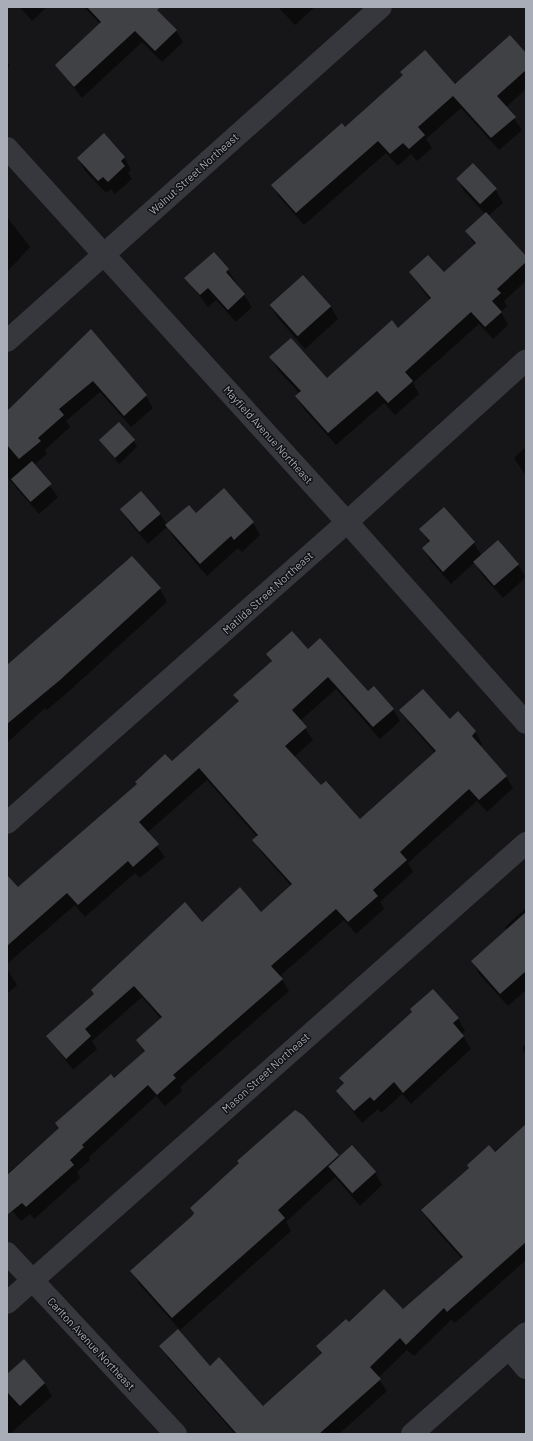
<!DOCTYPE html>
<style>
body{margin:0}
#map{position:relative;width:533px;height:1441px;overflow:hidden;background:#161618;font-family:Barlow,sans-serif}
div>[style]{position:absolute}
.shadow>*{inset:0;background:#0007}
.building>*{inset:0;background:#404145;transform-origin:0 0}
.minor>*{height:22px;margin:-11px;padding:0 11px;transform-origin:11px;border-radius:11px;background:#37383d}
.tertiary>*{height:22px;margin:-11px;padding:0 11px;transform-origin:11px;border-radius:11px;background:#37383d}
span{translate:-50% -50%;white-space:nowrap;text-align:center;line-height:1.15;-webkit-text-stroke:3px #111113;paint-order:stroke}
.street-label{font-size:11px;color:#a8adb8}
.frame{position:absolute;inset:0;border:8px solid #a8adb8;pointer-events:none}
</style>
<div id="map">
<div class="shadow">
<i style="clip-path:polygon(20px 7px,47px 7px,32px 21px)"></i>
<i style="clip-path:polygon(84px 7px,149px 7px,176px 30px,183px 42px,162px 62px,142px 42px,82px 98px,56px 65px,100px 24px)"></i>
<i style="clip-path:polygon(278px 7px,315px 7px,295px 25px)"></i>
<i style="clip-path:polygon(526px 54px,526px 89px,506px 107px,522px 130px,499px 150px,461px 108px,426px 139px,432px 148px,417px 161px,411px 154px,398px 166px,386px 153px,304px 225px,280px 198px,272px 185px,345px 128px)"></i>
<i style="clip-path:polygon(7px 61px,10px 66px,7px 68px)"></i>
<i style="clip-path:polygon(124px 157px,131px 170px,128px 173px,132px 179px,115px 194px,111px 189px,106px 193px,85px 171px,78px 158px)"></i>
<i style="clip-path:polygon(457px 178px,496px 190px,503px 203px,488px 216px,526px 258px,526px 281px,504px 301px,507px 306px,501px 312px,508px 325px,493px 339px,479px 324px,413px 383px,419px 394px,395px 415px,384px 403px,336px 445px,304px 409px,296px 396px,300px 394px,278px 370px,271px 357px,327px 380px,398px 329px,430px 300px,410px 273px,444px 273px,475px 245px,466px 231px,485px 214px,464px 191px)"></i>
<i style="clip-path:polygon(7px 217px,30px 247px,7px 272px)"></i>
<i style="clip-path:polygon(214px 253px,228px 270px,252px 307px,236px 322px,216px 300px,208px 307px,186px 278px)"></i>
<i style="clip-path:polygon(303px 276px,331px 307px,338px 319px,305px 349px,278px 318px,270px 305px)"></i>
<i style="clip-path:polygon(91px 331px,146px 396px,153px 408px,131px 427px,100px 392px,66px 421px,70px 427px,45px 450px,47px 454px,34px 465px,58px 497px,39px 514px,7px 477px,7px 412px)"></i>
<i style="clip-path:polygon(100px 440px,134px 441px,137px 447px,119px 464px)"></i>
<i style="clip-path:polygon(526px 447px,526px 476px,514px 458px)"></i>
<i style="clip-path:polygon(444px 508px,474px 543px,482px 556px,498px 542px,518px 565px,526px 577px,503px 598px,482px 575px,475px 562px,451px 584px,431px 561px,423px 548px,429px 543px,421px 529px)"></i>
<i style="clip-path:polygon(122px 510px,160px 514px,167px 525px,253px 523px,260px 535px,242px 552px,238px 548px,207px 576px,174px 538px,167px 527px,148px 544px,129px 522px)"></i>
<i style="clip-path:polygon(160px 589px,167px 602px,67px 693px,47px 710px,45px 708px,7px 743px,7px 666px)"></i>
<i style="clip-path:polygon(307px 650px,393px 709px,400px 721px,380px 739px,336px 689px,300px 721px,313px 740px,294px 757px,321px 787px,360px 820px,435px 753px,408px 722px,401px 710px,450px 720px,458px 713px,475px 732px,482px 744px,480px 746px,506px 776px,513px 788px,487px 812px,477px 801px,408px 863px,413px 872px,380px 902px,384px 909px,356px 934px,344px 920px,280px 976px,289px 991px,180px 1087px,182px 1091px,165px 1106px,156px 1096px,89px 1157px,90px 1160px,77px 1172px,80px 1178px,34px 1219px,30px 1214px,21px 1221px,7px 1205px,7px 1174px,145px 1053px,137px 1040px,161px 1019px,142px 997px,92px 1041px,97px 1049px,73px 1070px,47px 1036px,201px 923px,261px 913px,291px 886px,261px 852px,254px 840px,257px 837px,207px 780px,147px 833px,165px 857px,140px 878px,135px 873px,85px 917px,75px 905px,7px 964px,7px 899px,172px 763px,239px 703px,235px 695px,272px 663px,267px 655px)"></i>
<i style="clip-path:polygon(526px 908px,526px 990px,508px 1006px,479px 974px,472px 961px,507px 930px,505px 927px)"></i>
<i style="clip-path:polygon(7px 969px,17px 985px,7px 994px)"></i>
<i style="clip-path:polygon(458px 1018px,465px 1031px,462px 1034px,471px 1049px,411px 1104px,402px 1094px,381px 1113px,378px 1109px,362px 1123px,337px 1091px,344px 1085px,340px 1078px)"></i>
<i style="clip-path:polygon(526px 1044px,526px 1055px,522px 1048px)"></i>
<i style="clip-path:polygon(303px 1116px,339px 1157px,375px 1172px,382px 1185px,360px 1206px,335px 1177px,286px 1222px,291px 1231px,180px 1330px,139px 1284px,132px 1271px,194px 1214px,191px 1208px)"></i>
<i style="clip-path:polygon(526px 1125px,526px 1260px,455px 1323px,451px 1320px,414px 1356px,407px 1350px,378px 1378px,387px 1391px,339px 1434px,235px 1434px,168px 1358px,161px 1346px,209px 1367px,263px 1408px,322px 1355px,317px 1346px,349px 1323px,403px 1311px,462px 1259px,430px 1223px,423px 1211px)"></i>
<i style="clip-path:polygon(24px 1361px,45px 1384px,52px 1396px,10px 1434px,7px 1434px,7px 1375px)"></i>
</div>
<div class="building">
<i style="clip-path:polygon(87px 7px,161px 7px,157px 10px,177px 30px,155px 51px,135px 31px,74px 87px,55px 65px,101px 22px)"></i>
<i style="clip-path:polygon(510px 35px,526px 53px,526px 70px,497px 96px,516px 117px,491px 138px,453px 96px,418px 127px,425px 135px,409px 149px,403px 143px,390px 154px,378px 141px,296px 213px,271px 185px,342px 123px,345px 127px,403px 75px,400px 72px,425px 50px,455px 84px)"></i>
<i style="clip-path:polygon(104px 133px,125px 157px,121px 161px,125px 166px,108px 182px,103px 177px,98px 181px,77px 158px)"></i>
<i style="left:473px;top:163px;width:35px;height:23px;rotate:47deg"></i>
<i style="clip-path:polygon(486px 212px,526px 256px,526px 262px,497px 289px,501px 293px,492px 301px,502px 312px,485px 327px,471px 312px,405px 372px,413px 381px,388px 403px,377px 391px,328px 433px,295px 396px,301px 391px,269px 357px,291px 338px,327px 378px,392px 320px,398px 328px,431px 298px,409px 272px,428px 255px,444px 272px,476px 243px,465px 231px)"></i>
<i style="clip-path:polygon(214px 252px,229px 269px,226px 272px,245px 294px,228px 310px,208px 288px,200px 295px,184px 278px)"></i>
<i style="left:303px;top:275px;width:42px;height:45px;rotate:48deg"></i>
<i style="clip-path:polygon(91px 329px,147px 395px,124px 416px,93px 381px,59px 409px,64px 415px,38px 438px,41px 441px,19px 459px,7px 445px,7px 411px)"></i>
<i style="left:119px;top:422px;width:24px;height:27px;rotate:48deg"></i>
<i style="left:32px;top:461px;width:30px;height:28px;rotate:49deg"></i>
<i style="clip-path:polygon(224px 488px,254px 522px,234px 540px,231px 536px,200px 564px,165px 525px,189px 505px,196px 513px)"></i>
<i style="left:141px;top:491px;width:30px;height:28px;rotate:49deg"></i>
<i style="clip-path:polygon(444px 507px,475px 542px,443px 572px,422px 548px,430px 541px,419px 529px)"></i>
<i style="left:498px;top:540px;width:32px;height:33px;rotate:49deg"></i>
<i style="clip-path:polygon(132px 556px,161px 588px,60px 680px,7px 724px,7px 665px)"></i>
<i style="clip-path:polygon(292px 631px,308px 649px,320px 638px,368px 691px,374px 686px,394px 709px,373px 727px,328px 677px,292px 710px,307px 727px,285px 746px,321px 785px,326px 781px,360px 819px,436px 751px,399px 710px,423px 689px,450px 719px,458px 711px,476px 731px,472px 736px,507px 776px,479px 800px,469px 789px,400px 852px,407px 860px,373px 890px,378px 896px,348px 922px,336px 909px,271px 966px,283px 979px,173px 1075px,176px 1078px,157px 1095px,148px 1085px,82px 1145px,84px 1147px,70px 1160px,74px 1165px,26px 1207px,22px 1203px,7px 1215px,7px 1175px,59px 1128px,55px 1123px,111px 1074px,114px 1078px,145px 1051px,136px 1040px,162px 1017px,134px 986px,85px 1029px,91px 1036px,66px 1059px,46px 1036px,94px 994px,91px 990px,185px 902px,202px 922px,240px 887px,261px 912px,292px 884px,252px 840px,258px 835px,199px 768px,139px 822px,159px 844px,133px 867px,128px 861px,78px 905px,67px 893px,7px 946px,7px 875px,18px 887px,137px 784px,135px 782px,165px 754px,172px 761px,239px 701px,233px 695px,272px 661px,266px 654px)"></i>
<i style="clip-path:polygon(526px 912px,526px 971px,500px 994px,471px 961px)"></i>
<i style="clip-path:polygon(433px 989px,459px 1018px,453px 1023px,464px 1036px,403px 1093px,394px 1082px,374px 1101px,370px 1097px,354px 1111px,336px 1091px,344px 1083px,339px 1078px,412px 1012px,410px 1009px)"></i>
<i style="clip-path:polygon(295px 1110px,303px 1115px,339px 1155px,278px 1210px,285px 1218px,172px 1318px,130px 1271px,192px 1216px,194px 1213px,190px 1208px,239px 1163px,237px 1161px)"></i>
<i style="clip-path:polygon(526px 1124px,526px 1242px,447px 1312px,444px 1308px,406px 1345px,400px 1338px,370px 1367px,381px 1379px,319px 1434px,237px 1434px,159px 1346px,178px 1329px,210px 1366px,219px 1357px,263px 1406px,322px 1353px,316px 1346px,346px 1319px,349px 1322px,384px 1289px,403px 1309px,463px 1257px,421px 1210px,469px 1168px,467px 1165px,489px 1145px,495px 1152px)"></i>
<i style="left:352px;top:1145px;width:36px;height:32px;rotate:48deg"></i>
<i style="clip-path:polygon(24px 1359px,45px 1383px,20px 1406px,7px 1392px,7px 1374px)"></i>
</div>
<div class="minor">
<i style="left:7px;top:148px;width:505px;rotate:47.73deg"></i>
<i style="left:347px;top:522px;width:269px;rotate:48.3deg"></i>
<i style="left:7px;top:341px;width:501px;rotate:-41.77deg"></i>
<i style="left:7px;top:823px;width:454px;rotate:-41.5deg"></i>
<i style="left:347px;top:522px;width:241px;rotate:-42.1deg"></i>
<i style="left:7px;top:1253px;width:248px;rotate:47deg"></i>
<i style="left:7px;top:1303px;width:694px;rotate:-41.55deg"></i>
<i style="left:509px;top:1348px;width:26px;rotate:50deg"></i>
</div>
<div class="tertiary">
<i style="left:412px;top:1434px;width:152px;rotate:-41.5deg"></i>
</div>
<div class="street-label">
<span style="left:194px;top:174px;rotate:-42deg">Walnut Street Northeast</span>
<span style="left:268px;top:435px;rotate:48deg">Mayfield Avenue Northeast</span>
<span style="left:268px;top:593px;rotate:-42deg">Matilda Street Northeast</span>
<span style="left:266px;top:1073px;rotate:-42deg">Mason Street Northeast</span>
<span style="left:91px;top:1344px;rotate:47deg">Carlton Avenue Northeast</span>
</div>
<div class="frame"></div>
</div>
